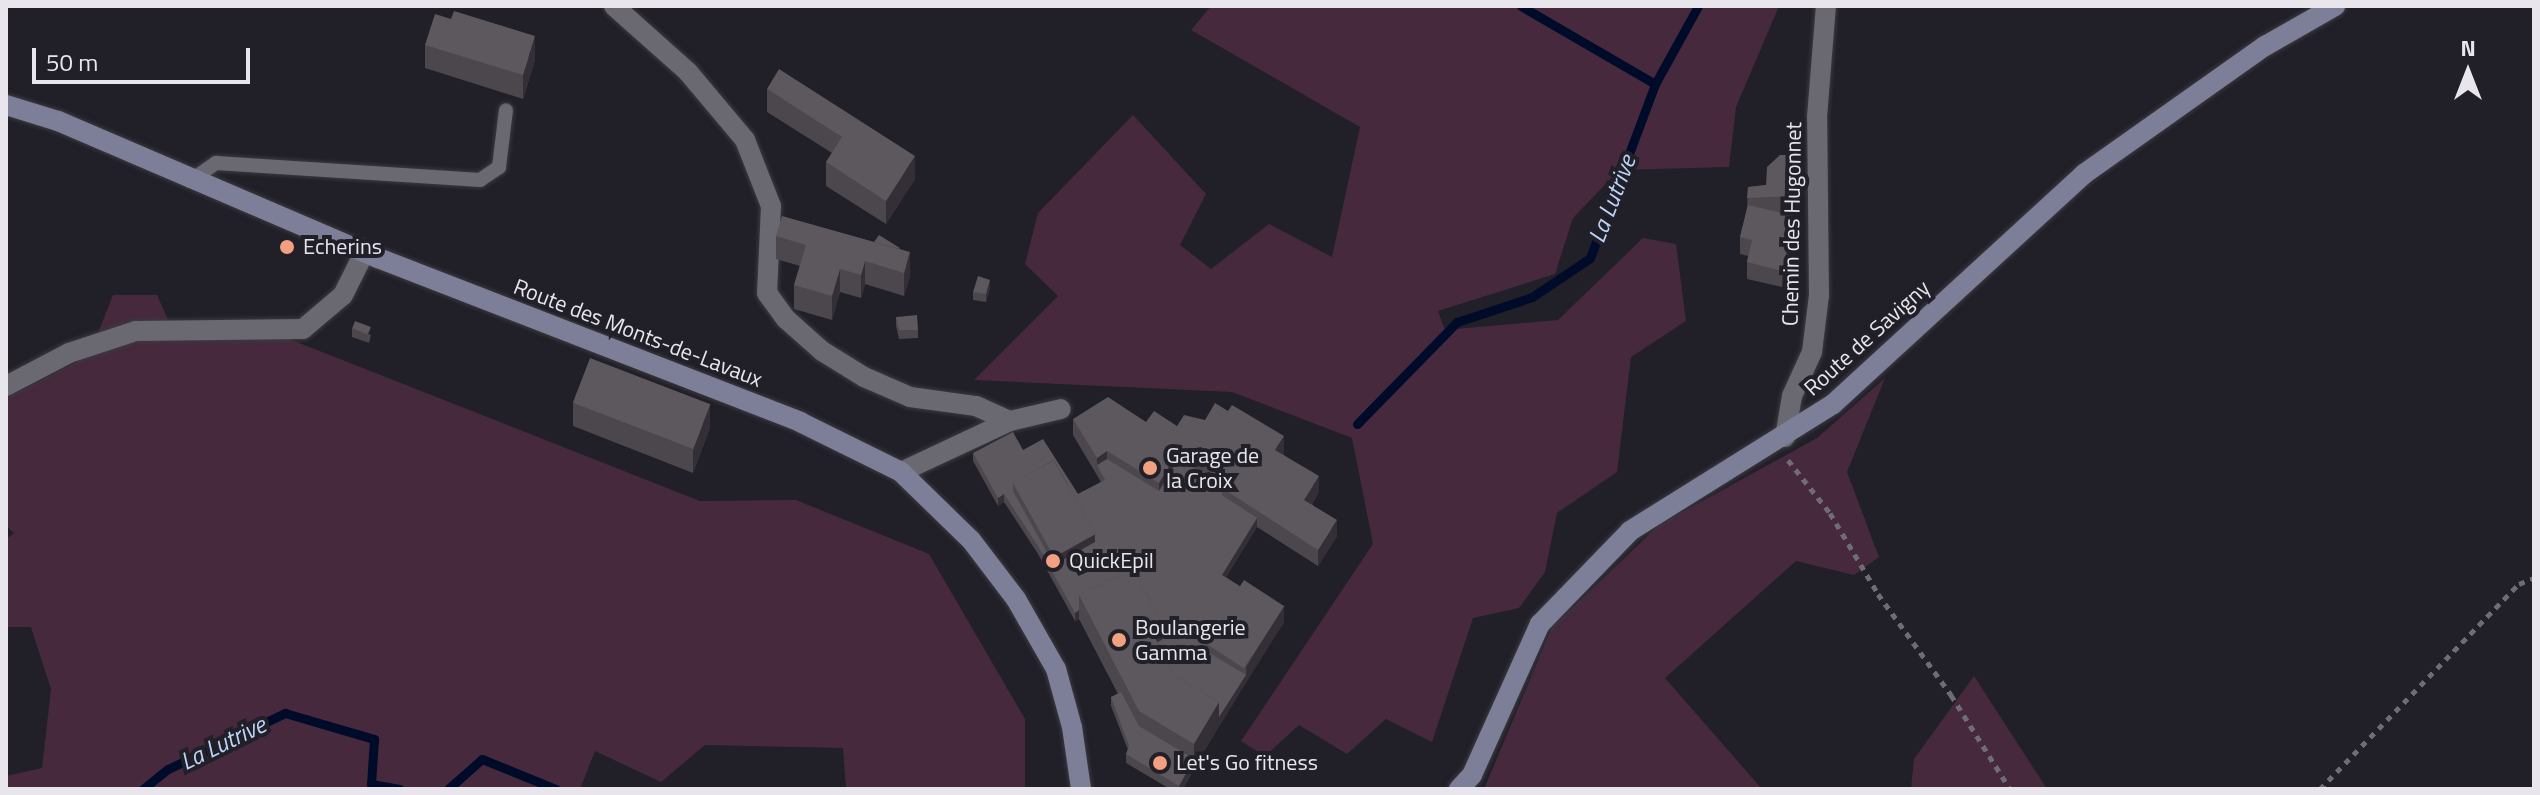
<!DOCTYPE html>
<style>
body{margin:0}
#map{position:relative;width:2540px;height:795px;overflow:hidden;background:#211f27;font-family:"Titillium Web",sans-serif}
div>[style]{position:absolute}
.green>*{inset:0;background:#46293d}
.stream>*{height:9px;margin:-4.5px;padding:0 4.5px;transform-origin:4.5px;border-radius:4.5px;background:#000b29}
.path>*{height:5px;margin-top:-2.5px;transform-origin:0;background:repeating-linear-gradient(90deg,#6f6d74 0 6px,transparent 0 12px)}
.roads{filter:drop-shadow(0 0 2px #3c3a40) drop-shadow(0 0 2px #3c3a40)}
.lane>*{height:14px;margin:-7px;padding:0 7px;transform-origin:7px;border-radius:7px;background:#6a6871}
.street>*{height:20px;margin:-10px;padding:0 10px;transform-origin:10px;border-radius:10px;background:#6a6871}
.secondary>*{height:20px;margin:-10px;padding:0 10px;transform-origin:10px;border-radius:10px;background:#7d7e98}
.wall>*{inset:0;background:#4c464d}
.shaded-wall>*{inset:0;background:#342f37}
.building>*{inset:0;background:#5d575e;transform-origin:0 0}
.dots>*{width:22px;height:22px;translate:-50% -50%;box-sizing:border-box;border:4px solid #211f27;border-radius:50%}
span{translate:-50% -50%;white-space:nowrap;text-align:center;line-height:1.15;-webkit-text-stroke:8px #211f27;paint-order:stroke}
.street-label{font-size:22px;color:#e8e6ec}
.poi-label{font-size:22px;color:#e8e6ec}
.left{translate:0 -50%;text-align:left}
.water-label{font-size:24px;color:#bcd4fa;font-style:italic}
.frame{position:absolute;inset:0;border:8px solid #e8e6ec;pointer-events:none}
.north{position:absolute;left:2428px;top:32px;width:80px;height:80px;-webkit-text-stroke:6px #211f27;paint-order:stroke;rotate:0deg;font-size:22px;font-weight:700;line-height:32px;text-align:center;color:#e8e6ec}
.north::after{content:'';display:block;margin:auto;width:28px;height:36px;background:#e8e6ec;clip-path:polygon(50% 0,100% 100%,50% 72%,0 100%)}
.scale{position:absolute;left:32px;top:48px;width:218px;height:36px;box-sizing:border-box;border:4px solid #e8e6ec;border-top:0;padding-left:10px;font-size:24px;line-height:28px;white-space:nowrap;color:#e8e6ec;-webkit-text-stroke:6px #211f27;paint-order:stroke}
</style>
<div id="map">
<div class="green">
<i style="clip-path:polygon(1211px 6px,1779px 6px,1736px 107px,1729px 167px,1619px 170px,1573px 218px,1555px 274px,1438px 311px,1445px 330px,1558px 320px,1643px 238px,1676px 244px,1686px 321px,1631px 357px,1617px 472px,1557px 513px,1545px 572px,1519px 608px,1473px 618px,1432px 742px,1386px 719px,1347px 754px,1299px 725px,1265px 756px,1241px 741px,1373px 544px,1352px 438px,1232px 392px,974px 380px,1058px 296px,1025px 264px,1038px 213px,1133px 115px,1206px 194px,1180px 245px,1211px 269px,1269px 224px,1332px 257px,1360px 127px,1191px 30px)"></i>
<i style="clip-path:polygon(113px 295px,157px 295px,176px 338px,284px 337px,700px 501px,796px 500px,929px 554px,1025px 719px,1025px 789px,846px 789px,843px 748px,705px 745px,661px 782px,595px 751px,580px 789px,6px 789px,6px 776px,42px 768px,51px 689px,31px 627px,6px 627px,6px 539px,14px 533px,6px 526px,6px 398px,89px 356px)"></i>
<i style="clip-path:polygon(1885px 378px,1847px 472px,1879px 557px,1854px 575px,1796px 561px,1665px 678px,1762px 789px,1484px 789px,1552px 627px,1659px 525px,1817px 438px)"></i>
<i style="clip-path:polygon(1974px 676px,2047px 789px,1911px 789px,1914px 759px)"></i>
</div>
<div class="stream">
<i style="left:1521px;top:6px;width:155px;rotate:30.2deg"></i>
<i style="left:1357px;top:424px;width:143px;rotate:-45.6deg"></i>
<i style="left:1457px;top:322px;width:79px;rotate:-18.4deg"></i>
<i style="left:1532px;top:297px;width:70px;rotate:-33.9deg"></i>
<i style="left:1590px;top:258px;width:186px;rotate:-69.5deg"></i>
<i style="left:1655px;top:84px;width:89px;rotate:-61.1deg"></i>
<i style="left:143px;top:789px;width:32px;rotate:-39deg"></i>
<i style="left:168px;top:769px;width:130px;rotate:-25.6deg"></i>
<i style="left:285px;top:713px;width:93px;rotate:16.3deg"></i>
<i style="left:374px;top:739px;width:45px;rotate:93.8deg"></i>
<i style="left:371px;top:784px;width:29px;rotate:10deg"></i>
<i style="left:448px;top:789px;width:45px;rotate:-41.4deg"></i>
<i style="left:482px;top:759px;width:80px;rotate:22.1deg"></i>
</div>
<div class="path">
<i style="left:1788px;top:460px;width:68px;rotate:51.6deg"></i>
<i style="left:1830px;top:513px;width:94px;rotate:59.3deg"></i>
<i style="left:1878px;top:594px;width:125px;rotate:54.1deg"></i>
<i style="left:1951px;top:695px;width:111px;rotate:57.9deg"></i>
<i style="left:2320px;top:789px;width:286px;rotate:-45.9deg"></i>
<i style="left:2519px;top:584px;width:16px;rotate:-22deg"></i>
</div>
<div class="roads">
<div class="lane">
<i style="left:190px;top:181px;width:32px;rotate:-35deg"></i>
<i style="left:216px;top:163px;width:265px;rotate:3.7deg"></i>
<i style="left:480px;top:180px;width:23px;rotate:-34deg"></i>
<i style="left:499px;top:167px;width:57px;rotate:-83deg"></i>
</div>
<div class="street">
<i style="left:614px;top:6px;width:99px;rotate:41.7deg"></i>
<i style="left:688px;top:72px;width:89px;rotate:50deg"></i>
<i style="left:745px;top:140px;width:71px;rotate:68.5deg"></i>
<i style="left:771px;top:206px;width:87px;rotate:92.6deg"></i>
<i style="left:767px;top:293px;width:32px;rotate:54deg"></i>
<i style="left:786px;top:319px;width:48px;rotate:41.6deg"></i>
<i style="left:822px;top:351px;width:49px;rotate:31.8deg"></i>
<i style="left:864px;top:377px;width:50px;rotate:23.5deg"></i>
<i style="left:910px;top:397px;width:67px;rotate:7.8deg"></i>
<i style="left:976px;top:406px;width:37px;rotate:24deg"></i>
<i style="left:6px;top:386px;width:71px;rotate:-27.6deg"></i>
<i style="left:69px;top:353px;width:71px;rotate:-18.2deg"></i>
<i style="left:136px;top:331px;width:167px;rotate:-0.7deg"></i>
<i style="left:303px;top:329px;width:52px;rotate:-40.4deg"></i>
<i style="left:343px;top:295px;width:47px;rotate:-63.4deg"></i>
<i style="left:1785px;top:437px;width:42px;rotate:-80.3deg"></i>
<i style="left:1792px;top:396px;width:48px;rotate:-65.6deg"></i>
<i style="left:1812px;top:352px;width:57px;rotate:-83deg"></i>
<i style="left:1819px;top:295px;width:178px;rotate:-90.6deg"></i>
<i style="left:1817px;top:117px;width:111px;rotate:-85.4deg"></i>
<i style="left:901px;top:472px;width:120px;rotate:-25.1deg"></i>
<i style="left:1010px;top:421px;width:52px;rotate:-13.2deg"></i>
</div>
<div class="secondary">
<i style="left:6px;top:105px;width:54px;rotate:17.1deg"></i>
<i style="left:58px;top:121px;width:348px;rotate:23.2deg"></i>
<i style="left:378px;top:258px;width:453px;rotate:21.2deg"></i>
<i style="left:800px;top:422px;width:113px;rotate:26.3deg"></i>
<i style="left:901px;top:472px;width:98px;rotate:44.2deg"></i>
<i style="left:971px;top:540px;width:74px;rotate:52.7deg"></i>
<i style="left:1016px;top:599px;width:81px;rotate:60.3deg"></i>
<i style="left:1056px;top:669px;width:60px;rotate:74.6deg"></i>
<i style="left:1072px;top:727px;width:63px;rotate:81.7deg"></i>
<i style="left:1459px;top:789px;width:19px;rotate:-47deg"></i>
<i style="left:1472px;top:775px;width:166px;rotate:-65.8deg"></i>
<i style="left:1540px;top:624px;width:129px;rotate:-45.9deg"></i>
<i style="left:1630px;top:531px;width:239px;rotate:-32deg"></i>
<i style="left:1833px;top:404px;width:340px;rotate:-42.5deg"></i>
<i style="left:2084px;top:174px;width:222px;rotate:-35.3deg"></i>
<i style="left:2265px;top:46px;width:81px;rotate:-29.7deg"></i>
</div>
</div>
<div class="wall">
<i style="clip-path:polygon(451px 19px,535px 60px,523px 99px,425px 68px,425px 45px)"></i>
<i style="clip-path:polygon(767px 89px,915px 179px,886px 224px,826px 186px,826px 162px,832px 153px,767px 112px)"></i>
<i style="clip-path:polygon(1794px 155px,1794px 212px,1778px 213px,1795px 233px,1782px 287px,1747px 279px,1747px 262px,1748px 256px,1740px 254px,1740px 237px,1747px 208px,1748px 187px,1766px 185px)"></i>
<i style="clip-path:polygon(776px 236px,900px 249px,910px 276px,904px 296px,865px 284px,861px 298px,840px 292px,832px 320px,794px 309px,794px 285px,800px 266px,776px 259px)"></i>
<i style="clip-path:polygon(990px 288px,986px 302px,973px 300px,973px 292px)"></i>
<i style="clip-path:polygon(896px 317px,918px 330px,918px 338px,899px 339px,896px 326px)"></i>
<i style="clip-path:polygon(352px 328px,371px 335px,369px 343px,352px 337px)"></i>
<i style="clip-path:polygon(573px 403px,710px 428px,693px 473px,573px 426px)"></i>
<i style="clip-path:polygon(1073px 419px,1146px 422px,1177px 426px,1284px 453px,1283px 454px,1319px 492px,1312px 504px,1337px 536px,1318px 566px,1257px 527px,1226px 577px,1284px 622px,1219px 725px,1183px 789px,1170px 789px,1126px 763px,1126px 754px,1128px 750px,1111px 706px,1111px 697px,1118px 694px,1079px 619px,1075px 621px,1038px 554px,1004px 502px,998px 506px,973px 461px,973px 453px,1023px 450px,1078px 494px,1101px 482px,1073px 435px)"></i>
</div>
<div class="shaded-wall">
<i style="clip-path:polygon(535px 36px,535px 60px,523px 99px,523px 75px)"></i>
<i style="clip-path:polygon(915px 156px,915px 179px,886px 224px,886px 201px)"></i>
<i style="clip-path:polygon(1795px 216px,1795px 233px,1782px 287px,1782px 271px)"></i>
<i style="clip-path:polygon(910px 252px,910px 276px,904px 296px,904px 273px)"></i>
<i style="clip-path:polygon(865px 261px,865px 284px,861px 298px,861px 275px)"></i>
<i style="clip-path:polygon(840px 269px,840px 292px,832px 320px,832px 296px)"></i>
<i style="clip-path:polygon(990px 280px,990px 288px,986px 302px,986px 294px)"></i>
<i style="clip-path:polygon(710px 405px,710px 428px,693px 473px,693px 450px)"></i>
<i style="clip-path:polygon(1284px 436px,1284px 453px,1275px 466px,1275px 450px)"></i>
<i style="clip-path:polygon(1107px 451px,1107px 468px,1097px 465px,1097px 458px)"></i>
<i style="clip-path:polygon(1178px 451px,1178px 468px,1159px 499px,1159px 483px)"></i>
<i style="clip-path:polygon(1319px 476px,1319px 492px,1304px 516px,1304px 500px)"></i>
<i style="clip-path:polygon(1004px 494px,1004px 502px,998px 506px,998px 498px)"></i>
<i style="clip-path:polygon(1257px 518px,1257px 527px,1222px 583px,1222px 575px)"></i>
<i style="clip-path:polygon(1337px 520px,1337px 536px,1318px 566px,1318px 550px)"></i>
<i style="clip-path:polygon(1095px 534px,1095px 550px,1054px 573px,1054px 557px)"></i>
<i style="clip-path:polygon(1284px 606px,1284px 622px,1246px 683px,1246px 667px)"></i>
<i style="clip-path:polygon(1079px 610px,1079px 619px,1075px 621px,1075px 613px)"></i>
<i style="clip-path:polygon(1162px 625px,1162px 648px,1155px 652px,1151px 630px)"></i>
<i style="clip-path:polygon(1246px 675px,1246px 683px,1194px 768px,1194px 744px,1219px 702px)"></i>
<i style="clip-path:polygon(1194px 759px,1194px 768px,1183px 789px,1179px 789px,1179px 786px)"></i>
</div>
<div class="building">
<i style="clip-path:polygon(454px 11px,535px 36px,523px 75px,425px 45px,435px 14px,451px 19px)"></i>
<i style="clip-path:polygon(779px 69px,915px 156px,886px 201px,826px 162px,842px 137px,767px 89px)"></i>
<i style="clip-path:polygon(1780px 155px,1794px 155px,1794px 196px,1747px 198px,1748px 187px,1766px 185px,1767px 167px)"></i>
<i style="clip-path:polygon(1748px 205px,1795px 216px,1782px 271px,1747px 262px,1752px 240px,1740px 237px)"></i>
<i style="clip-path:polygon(782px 216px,910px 252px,904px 273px,865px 261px,861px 275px,840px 269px,832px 296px,794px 285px,806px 245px,776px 236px)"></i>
<i style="clip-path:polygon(879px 235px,900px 248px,899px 249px,874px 242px)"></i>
<i style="clip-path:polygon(978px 276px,990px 280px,986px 294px,973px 292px)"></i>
<i style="clip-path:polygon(917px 315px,918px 330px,899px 330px,896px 317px)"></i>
<i style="left:355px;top:321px;width:17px;height:8px;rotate:21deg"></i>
<i style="left:590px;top:358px;width:129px;height:48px;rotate:21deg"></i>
<i style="clip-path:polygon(1108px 397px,1146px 422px,1154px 411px,1177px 426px,1184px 415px,1205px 420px,1215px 403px,1228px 411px,1232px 405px,1284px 436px,1275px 450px,1319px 476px,1304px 500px,1337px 520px,1318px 550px,1222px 488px,1226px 479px,1178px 451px,1159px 483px,1107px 451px,1097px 458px,1073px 419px)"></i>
<i style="clip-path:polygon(evenodd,1013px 432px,1023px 450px,1043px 439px,1078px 494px,1105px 480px,1097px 465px,1107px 459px,1159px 491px,1178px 459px,1223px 485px,1222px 495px,1257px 518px,1222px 575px,1240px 586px,1206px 643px,1206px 651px,1246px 675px,1219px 717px,1219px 702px,1174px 675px,1157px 642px,1162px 640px,1162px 625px,1133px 568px,1079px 595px,1079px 610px,1075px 613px,1038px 546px,1004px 494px,998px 498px,973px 453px,1013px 432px,1054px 460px,1095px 534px,1095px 542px,1054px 565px,1013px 491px,1013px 483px,1054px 460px)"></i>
<i style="left:1054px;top:460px;width:85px;height:47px;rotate:61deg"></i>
<i style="clip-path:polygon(1133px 568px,1162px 625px,1151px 630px,1174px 675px,1219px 702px,1194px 744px,1139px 711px,1079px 595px)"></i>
<i style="left:1244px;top:580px;width:48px;height:74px;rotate:33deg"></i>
<i style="clip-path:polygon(1121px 692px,1139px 726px,1194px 759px,1179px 786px,1126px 754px,1129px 746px,1111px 697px)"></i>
</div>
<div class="dots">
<i style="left:287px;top:247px;background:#f2a081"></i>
<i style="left:1150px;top:468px;background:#f2a081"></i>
<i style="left:1053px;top:561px;background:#f2a081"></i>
<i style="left:1119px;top:640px;background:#f2a081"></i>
<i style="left:1160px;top:763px;background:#f2a081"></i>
</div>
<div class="street-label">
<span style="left:1792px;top:224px;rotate:-89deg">Chemin des Hugonnet</span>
<span style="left:638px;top:333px;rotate:21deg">Route des Monts-de-Lavaux</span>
<span style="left:1867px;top:338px;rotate:-42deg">Route de Savigny</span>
</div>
<div class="poi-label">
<span class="left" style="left:303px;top:247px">Echerins</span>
<span class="left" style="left:1166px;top:468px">Garage de<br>la Croix</span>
<span class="left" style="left:1069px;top:561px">QuickEpil</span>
<span class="left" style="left:1135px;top:640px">Boulangerie<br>Gamma</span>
<span class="left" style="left:1176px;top:763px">Let's Go fitness</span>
</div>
<div class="water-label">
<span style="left:1612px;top:199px;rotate:-69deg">La Lutrive</span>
<span style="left:223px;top:743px;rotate:-26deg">La Lutrive</span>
</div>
<div class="frame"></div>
<div class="north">N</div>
<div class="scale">50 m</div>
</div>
